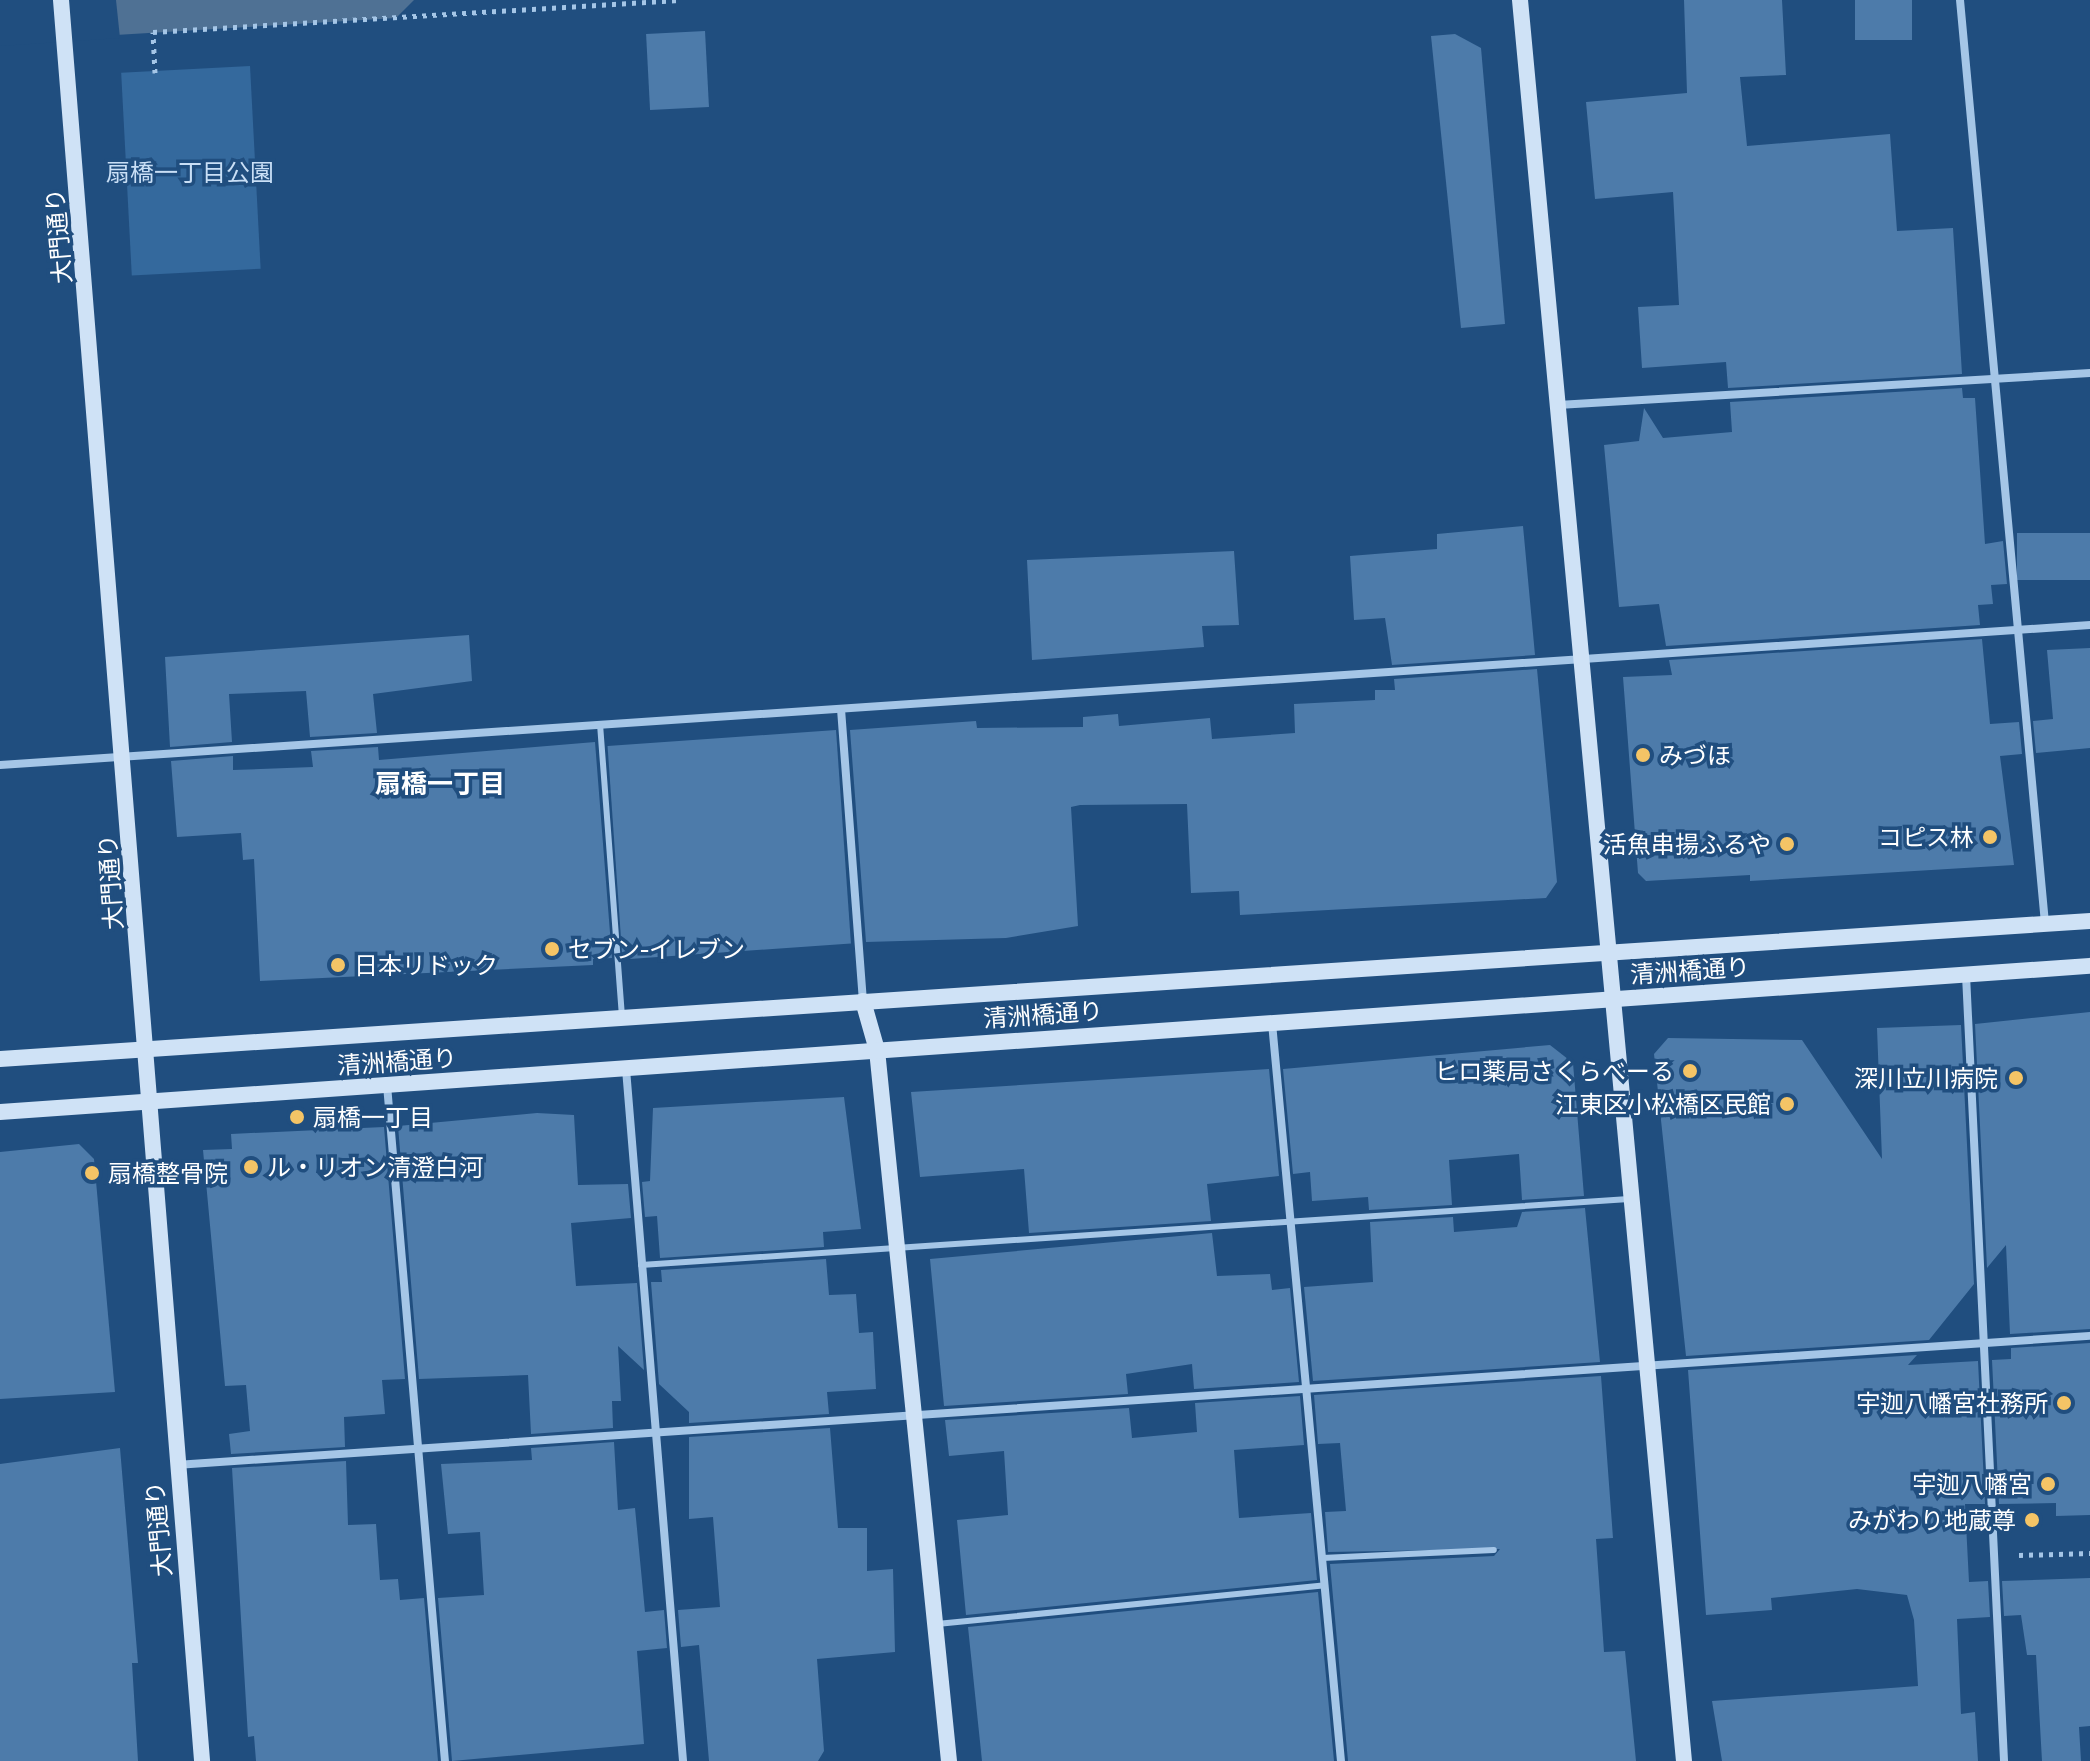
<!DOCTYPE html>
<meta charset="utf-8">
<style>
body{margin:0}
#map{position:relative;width:2090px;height:1761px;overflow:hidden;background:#204e7f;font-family:"Golos Text","Noto Sans JP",sans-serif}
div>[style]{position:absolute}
.green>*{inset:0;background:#34699d;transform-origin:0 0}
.water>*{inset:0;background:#4f7194}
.pier>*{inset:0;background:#204e7f}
.building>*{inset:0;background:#4d7baa;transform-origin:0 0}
.path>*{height:5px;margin-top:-2.5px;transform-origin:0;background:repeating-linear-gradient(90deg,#a5c6e7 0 4px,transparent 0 10px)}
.lane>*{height:6px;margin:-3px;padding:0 3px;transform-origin:3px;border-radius:3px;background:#a5c6e7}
.street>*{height:8px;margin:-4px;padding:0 4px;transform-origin:4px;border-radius:4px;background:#a5c6e7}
.secondary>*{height:16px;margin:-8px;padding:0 8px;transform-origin:8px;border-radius:8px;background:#cfe2f6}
.dots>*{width:22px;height:22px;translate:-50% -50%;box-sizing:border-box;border:4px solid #204e7f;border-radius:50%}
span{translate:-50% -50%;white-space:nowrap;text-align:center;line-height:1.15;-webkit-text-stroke:7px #204e7f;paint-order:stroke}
.park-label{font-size:24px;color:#c9dff6}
.street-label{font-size:24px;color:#fff}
.poi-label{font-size:24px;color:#fff}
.left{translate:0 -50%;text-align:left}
.right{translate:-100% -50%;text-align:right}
.neighbourhood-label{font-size:26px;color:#fff;font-weight:700}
</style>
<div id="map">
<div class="green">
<i style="left:250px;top:66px;width:203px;height:129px;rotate:87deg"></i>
</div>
<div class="water">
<i style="clip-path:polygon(0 0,414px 0,396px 18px,0 42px)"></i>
</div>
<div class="pier">
<i style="clip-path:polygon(0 0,116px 0,120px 38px,0 46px)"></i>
</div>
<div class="building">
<i style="clip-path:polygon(1684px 0,1782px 0,1786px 75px,1740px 77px,1747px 146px,1890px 134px,1897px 231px,1953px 228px,1962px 374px,1728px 388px,1726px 362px,1642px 368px,1638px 307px,1679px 305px,1673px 192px,1595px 199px,1586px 102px,1687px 93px)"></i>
<i style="left:1855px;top:0;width:57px;height:40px"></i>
<i style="left:705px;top:31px;width:76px;height:59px;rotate:87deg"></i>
<i style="clip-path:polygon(1455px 34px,1481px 48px,1505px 324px,1461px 328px,1431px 36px)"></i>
<i style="clip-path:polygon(1962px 388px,1963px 398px,1975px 398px,1985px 544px,2003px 541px,2007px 584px,1991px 585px,1993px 604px,1978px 605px,1980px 625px,1666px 646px,1659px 604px,1619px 607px,1604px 445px,1639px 441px,1644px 408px,1663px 438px,1732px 432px,1730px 402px)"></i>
<i style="clip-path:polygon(1523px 526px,1535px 655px,1392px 665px,1385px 618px,1354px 620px,1350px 556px,1437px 549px,1437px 534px)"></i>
<i style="left:2090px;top:533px;width:47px;height:73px;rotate:90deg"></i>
<i style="clip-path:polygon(1234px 551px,1239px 625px,1202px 626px,1204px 647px,1032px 660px,1027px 560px)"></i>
<i style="clip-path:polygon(469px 635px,472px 681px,373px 694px,377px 733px,310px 737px,306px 691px,229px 694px,232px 742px,170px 747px,165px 657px)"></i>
<i style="clip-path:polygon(1982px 639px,1990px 724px,2019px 722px,2022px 754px,2000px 756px,2014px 865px,1750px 881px,1750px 875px,1646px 881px,1638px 873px,1623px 677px,1672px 675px,1669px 660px)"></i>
<i style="clip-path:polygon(2090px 648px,2090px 748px,2036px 753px,2033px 721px,2053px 719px,2047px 650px)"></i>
<i style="clip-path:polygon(1537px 669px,1557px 882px,1546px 898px,1240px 915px,1239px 891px,1191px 893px,1187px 804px,1080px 805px,1071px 807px,1078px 926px,1006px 938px,866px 942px,850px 730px,976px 721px,977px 728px,1083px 727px,1083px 717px,1118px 714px,1119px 726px,1210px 718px,1212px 739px,1295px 733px,1294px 704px,1375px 700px,1375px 690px,1395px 690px,1394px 679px)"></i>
<i style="left:836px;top:730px;width:214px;height:229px;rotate:86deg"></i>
<i style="clip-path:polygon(595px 742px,612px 958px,593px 959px,593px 965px,260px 981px,254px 859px,243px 860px,241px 833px,177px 837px,171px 761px,233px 756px,233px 770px,313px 767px,311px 751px,378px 747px,379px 760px)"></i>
<i style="clip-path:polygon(2090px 1012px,2090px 1329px,2010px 1334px,2006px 1245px,1987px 1268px,1975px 1024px)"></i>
<i style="clip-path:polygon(1961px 1025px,1974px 1284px,1929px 1340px,1686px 1356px,1654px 1054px,1668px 1038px,1802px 1040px,1882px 1159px,1877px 1028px)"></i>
<i style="clip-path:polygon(1550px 1045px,1573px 1063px,1584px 1196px,1522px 1200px,1519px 1154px,1449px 1160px,1452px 1205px,1369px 1210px,1368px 1197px,1312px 1201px,1310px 1172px,1293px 1174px,1283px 1069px)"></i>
<i style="clip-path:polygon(1269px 1069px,1279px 1176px,1207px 1184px,1211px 1221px,1029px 1233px,1024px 1169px,920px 1177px,911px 1092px)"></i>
<i style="clip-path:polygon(844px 1097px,861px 1229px,823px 1232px,824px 1247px,660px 1258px,657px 1216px,645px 1217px,642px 1182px,650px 1181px,653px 1108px)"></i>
<i style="clip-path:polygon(537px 1113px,574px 1115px,578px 1185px,628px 1184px,631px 1218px,571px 1223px,576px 1286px,637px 1283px,644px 1370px,618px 1346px,621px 1401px,612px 1401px,613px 1428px,531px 1434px,528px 1375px,419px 1379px,398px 1126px)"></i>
<i style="clip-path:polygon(384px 1127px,405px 1379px,382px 1380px,385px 1414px,344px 1417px,345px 1447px,231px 1454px,229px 1434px,250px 1431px,246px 1385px,225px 1386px,203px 1150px,232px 1149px,231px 1134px)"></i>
<i style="clip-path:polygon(79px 1144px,94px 1159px,115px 1392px,0 1399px,0 1152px)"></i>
<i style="clip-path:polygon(1585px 1208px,1600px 1362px,1313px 1381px,1304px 1287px,1373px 1282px,1370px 1222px,1453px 1217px,1454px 1232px,1517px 1227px,1522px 1212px)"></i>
<i style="clip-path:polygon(1212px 1233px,1217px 1276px,1270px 1274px,1272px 1290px,1290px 1288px,1299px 1382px,1194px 1389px,1192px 1364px,1126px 1374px,1128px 1394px,944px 1406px,930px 1259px)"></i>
<i style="clip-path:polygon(826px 1259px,829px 1295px,856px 1294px,859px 1333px,873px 1332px,876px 1389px,827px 1392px,829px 1414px,689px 1423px,689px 1412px,659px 1384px,651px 1282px,662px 1282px,661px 1270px)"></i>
<i style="clip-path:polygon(2090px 1343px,2090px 1515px,2056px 1516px,2056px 1503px,1999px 1504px,1992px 1360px,2011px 1359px,2011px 1348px)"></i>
<i style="clip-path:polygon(1917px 1355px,1908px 1365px,1978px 1361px,1985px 1504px,1965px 1504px,1969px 1582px,1988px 1581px,1990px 1617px,1957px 1619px,1961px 1714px,1975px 1712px,1978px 1761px,1722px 1761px,1712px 1701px,1918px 1686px,1914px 1620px,1907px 1595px,1857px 1589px,1771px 1598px,1772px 1610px,1706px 1615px,1688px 1370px)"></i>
<i style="clip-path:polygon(1601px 1376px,1613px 1538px,1596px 1539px,1604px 1652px,1625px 1651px,1636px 1761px,1348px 1761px,1330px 1564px,1494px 1556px,1500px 1549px,1328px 1552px,1325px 1512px,1346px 1511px,1340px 1443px,1318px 1444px,1314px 1395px)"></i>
<i style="clip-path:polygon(1300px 1396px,1304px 1445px,1234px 1450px,1239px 1518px,1311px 1513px,1317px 1580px,966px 1615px,957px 1520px,1008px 1515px,1004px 1451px,949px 1456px,945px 1420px,1129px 1408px,1132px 1438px,1197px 1432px,1195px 1403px)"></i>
<i style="clip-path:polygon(830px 1428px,838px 1528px,867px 1528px,867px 1571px,893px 1569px,895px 1652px,817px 1659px,824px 1751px,818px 1761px,709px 1761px,699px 1645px,681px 1647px,678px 1610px,720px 1607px,713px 1517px,689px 1519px,689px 1437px)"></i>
<i style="clip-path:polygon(614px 1442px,618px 1510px,635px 1508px,645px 1612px,664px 1610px,667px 1648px,637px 1651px,644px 1744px,452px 1761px,438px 1598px,484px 1595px,480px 1532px,448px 1534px,441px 1464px,532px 1460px,531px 1448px)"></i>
<i style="clip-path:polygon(120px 1448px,138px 1663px,132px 1663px,138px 1761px,0 1761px,0 1464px)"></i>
<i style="clip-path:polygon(346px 1461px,348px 1525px,376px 1524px,380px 1580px,398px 1579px,400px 1600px,424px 1598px,438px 1761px,256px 1761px,254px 1736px,248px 1737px,232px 1468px)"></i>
<i style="clip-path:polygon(2090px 1578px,2090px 1726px,2079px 1727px,2081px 1761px,2042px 1761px,2036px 1655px,2027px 1655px,2021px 1615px,2004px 1616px,2002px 1581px)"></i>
<i style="clip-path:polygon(1318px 1592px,1334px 1761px,982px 1761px,968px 1627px)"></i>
</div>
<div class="path">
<i style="left:155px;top:73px;width:41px;rotate:-92.8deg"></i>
<i style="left:153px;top:32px;width:527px;rotate:-3.48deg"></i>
<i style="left:2019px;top:1555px;width:71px;rotate:-1.6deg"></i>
</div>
<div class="lane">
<i style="left:600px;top:724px;width:293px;rotate:85.7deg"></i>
<i style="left:641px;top:1265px;width:990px;rotate:-3.82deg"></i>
<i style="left:1322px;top:1558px;width:172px;rotate:-2.7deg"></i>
<i style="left:937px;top:1624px;width:390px;rotate:-5.7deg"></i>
</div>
<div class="street">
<i style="left:1960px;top:0;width:927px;rotate:84.74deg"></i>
<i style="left:1558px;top:405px;width:533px;rotate:-3.44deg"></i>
<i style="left:841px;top:709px;width:293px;rotate:85.7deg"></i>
<i style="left:0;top:765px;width:2095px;rotate:-3.83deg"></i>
<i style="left:1966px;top:975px;width:787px;rotate:87.23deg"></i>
<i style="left:1272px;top:1023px;width:741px;rotate:84.66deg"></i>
<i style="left:626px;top:1069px;width:694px;rotate:85.29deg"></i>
<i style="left:387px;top:1085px;width:678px;rotate:85.1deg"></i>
<i style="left:176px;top:1465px;width:1918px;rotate:-3.86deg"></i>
</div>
<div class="secondary">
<i style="left:61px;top:0;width:1767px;rotate:85.42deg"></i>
<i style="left:1520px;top:0;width:1769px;rotate:84.68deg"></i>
<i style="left:863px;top:1001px;width:51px;rotate:74.1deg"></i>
<i style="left:877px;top:1050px;width:715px;rotate:84.22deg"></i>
<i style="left:0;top:1059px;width:2095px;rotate:-3.78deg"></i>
<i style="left:0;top:1112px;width:2095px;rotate:-4deg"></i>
</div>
<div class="dots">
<i style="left:1643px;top:755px;background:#f4c466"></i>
<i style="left:1990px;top:837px;background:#f4c466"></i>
<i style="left:1787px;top:844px;background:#f4c466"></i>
<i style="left:552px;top:949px;background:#f4c466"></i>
<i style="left:338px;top:965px;background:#f4c466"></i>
<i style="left:1690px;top:1071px;background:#f4c466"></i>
<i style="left:2016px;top:1078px;background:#f4c466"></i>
<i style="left:1787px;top:1104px;background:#f4c466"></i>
<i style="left:297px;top:1117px;background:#f4c466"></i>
<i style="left:251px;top:1167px;background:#f4c466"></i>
<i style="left:92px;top:1173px;background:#f4c466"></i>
<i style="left:2064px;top:1403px;background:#f4c466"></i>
<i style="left:2048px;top:1484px;background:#f4c466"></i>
<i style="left:2032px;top:1520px;background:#f4c466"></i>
</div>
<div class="park-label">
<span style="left:190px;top:172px">扇橋一丁目公園</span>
</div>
<div class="street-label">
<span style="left:58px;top:236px;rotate:-95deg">大門通り</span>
<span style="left:110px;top:882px;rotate:-94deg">大門通り</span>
<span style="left:1690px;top:970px;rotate:-4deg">清洲橋通り</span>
<span style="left:1043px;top:1014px;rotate:-4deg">清洲橋通り</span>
<span style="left:397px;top:1061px;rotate:-4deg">清洲橋通り</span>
<span style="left:158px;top:1529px;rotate:-95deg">大門通り</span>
</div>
<div class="poi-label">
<span class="left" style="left:1659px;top:755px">みづほ</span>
<span class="right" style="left:1974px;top:837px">コピス林</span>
<span class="right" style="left:1771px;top:844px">活魚串揚ふるや</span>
<span class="left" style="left:568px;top:949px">セブン-イレブン</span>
<span class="left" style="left:354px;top:965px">日本リドック</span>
<span class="right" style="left:1674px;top:1071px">ヒロ薬局さくらべーる</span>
<span class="right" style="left:1998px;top:1078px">深川立川病院</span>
<span class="right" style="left:1771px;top:1104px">江東区小松橋区民館</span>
<span class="left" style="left:313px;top:1117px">扇橋一丁目</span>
<span class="left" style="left:267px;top:1167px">ル・リオン清澄白河</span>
<span class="left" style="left:108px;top:1173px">扇橋整骨院</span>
<span class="right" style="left:2048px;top:1403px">宇迦八幡宮社務所</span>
<span class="right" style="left:2032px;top:1484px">宇迦八幡宮</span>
<span class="right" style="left:2016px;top:1520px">みがわり地蔵尊</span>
</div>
<div class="neighbourhood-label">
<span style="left:440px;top:784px">扇橋一丁目</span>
</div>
</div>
